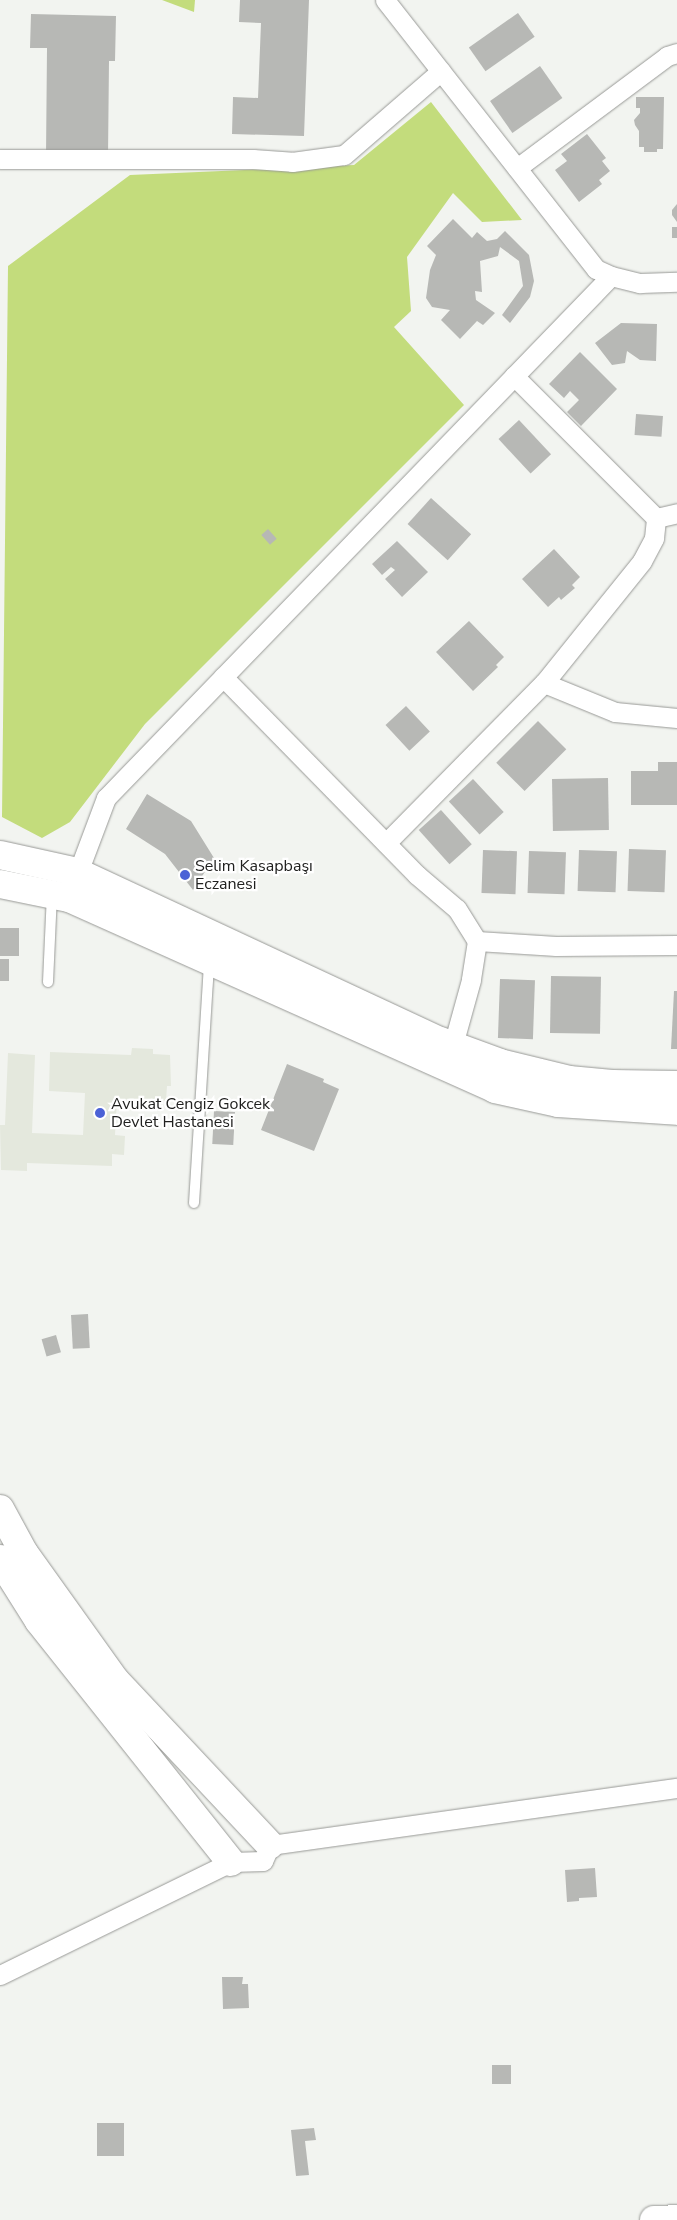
<!DOCTYPE html>
<meta charset="utf-8">
<style>
body{margin:0}
#map{position:relative;width:677px;height:2220px;overflow:hidden;background:#f2f4f0;font-family:"Nunito Sans",sans-serif}
div>[style]{position:absolute}
.built>*{inset:0;background:#e4e8dd}
.green>*{inset:0;background:#c3dc7c}
.building>*{inset:0;background:#b7b8b5;transform-origin:0 0}
.roads{filter:drop-shadow(0 0 1px #989996) drop-shadow(0 0 1px #989996)}
.lane>*{height:10px;margin:-5px;padding:0 5px;transform-origin:5px;border-radius:5px;background:#fff}
.street>*{height:19px;margin:-9.5px;padding:0 9.5px;transform-origin:9.5px;border-radius:9.5px;background:#fff}
.secondary>*{height:28px;margin:-14px;padding:0 14px;transform-origin:14px;border-radius:14px;background:#fff}
.dots>*{width:14px;height:14px;translate:-50% -50%;box-sizing:border-box;border:2px solid #fff;border-radius:50%}
span{translate:-50% -50%;white-space:nowrap;text-align:center;line-height:1.15;-webkit-text-stroke:4.5px #fff;paint-order:stroke}
.poi-label{font-size:16px;color:#20201f}
.left{translate:0 -50%;text-align:left}
</style>
<div id="map">
<div class="built">
<i style="clip-path:polygon(132px 1048px,153px 1049px,153px 1054px,170px 1055px,171px 1086px,167px 1086px,166px 1101px,117px 1099px,115px 1135px,125px 1136px,124px 1155px,112px 1154px,112px 1166px,27px 1163px,27px 1171px,1px 1170px,0 1125px,5px 1125px,8px 1053px,35px 1055px,32px 1133px,83px 1135px,85px 1093px,49px 1091px,50px 1052px,131px 1055px)"></i>
</div>
<div class="green">
<i style="clip-path:polygon(162px 0,195px 0,194px 12px)"></i>
<i style="clip-path:polygon(431px 102px,522px 220px,482px 222px,453px 193px,407px 257px,411px 311px,394px 327px,464px 405px,145px 724px,70px 822px,42px 838px,2px 817px,8px 266px,130px 175px,354px 165px)"></i>
</div>
<div class="building">
<i style="clip-path:polygon(240px 0,309px 0,304px 136px,232px 134px,233px 97px,258px 98px,261px 23px,239px 22px)"></i>
<i style="left:518px;top:13px;width:29px;height:60px;rotate:55deg"></i>
<i style="clip-path:polygon(31px 14px,116px 16px,115px 61px,109px 61px,108px 156px,46px 155px,47px 48px,30px 48px)"></i>
<i style="left:540px;top:66px;width:39px;height:61px;rotate:55deg"></i>
<i style="clip-path:polygon(636px 97px,664px 97px,663px 149px,657px 149px,657px 152px,644px 152px,644px 147px,639px 147px,639px 131px,635px 125px,634px 120px,640px 113px,640px 108px,636px 108px)"></i>
<i style="clip-path:polygon(587px 134px,606px 158px,602px 161px,610px 171px,599px 180px,602px 184px,579px 202px,555px 170px,567px 161px,561px 154px)"></i>
<i style="clip-path:polygon(677px 204px,677px 222px,672px 215px,672px 210px)"></i>
<i style="clip-path:polygon(453px 219px,472px 238px,477px 232px,487px 241px,497px 239px,505px 231px,529px 255px,534px 281px,530px 297px,510px 323px,502px 315px,523px 286px,519px 261px,500px 247px,498px 256px,480px 261px,482px 292px,475px 291px,476px 300px,495px 313px,483px 325px,477px 321px,460px 339px,441px 320px,450px 310px,432px 307px,426px 298px,430px 270px,436px 255px,427px 246px)"></i>
<i style="left:672px;top:227px;width:5px;height:11px"></i>
<i style="clip-path:polygon(621px 323px,657px 324px,656px 361px,640px 360px,627px 351px,625px 363px,612px 365px,595px 343px)"></i>
<i style="clip-path:polygon(580px 352px,617px 389px,581px 426px,567px 412px,579px 400px,570px 391px,564px 398px,549px 384px)"></i>
<i style="left:636px;top:414px;width:27px;height:21px;rotate:4deg"></i>
<i style="left:519px;top:420px;width:47px;height:28px;rotate:47deg"></i>
<i style="left:431px;top:498px;width:54px;height:35px;rotate:42deg"></i>
<i style="left:268px;top:529px;width:13px;height:9px;rotate:48deg"></i>
<i style="clip-path:polygon(397px 541px,428px 572px,402px 597px,385px 579px,395px 570px,391px 567px,382px 575px,372px 564px)"></i>
<i style="clip-path:polygon(554px 549px,580px 577px,572px 585px,575px 588px,561px 600px,559px 597px,548px 607px,522px 579px)"></i>
<i style="clip-path:polygon(469px 621px,504px 657px,496px 665px,498px 667px,473px 691px,436px 652px)"></i>
<i style="left:406px;top:706px;width:35px;height:28px;rotate:47deg"></i>
<i style="left:538px;top:721px;width:40px;height:59px;rotate:45deg"></i>
<i style="clip-path:polygon(658px 762px,677px 762px,677px 805px,631px 805px,631px 771px,658px 771px)"></i>
<i style="left:608px;top:778px;width:52px;height:56px;rotate:89deg"></i>
<i style="left:473px;top:779px;width:45px;height:33px;rotate:47deg"></i>
<i style="clip-path:polygon(147px 794px,191px 821px,214px 858px,193px 890px,165px 854px,126px 829px)"></i>
<i style="left:441px;top:810px;width:46px;height:30px;rotate:48deg"></i>
<i style="left:629px;top:849px;width:37px;height:42px;rotate:2deg"></i>
<i style="left:483px;top:850px;width:34px;height:43px;rotate:2deg"></i>
<i style="left:579px;top:850px;width:38px;height:41px;rotate:2deg"></i>
<i style="left:529px;top:851px;width:37px;height:42px;rotate:2deg"></i>
<i style="left:19px;top:928px;width:28px;height:19px;rotate:90deg"></i>
<i style="left:0;top:959px;width:9px;height:22px"></i>
<i style="left:551px;top:976px;width:50px;height:57px;rotate:1deg"></i>
<i style="left:500px;top:979px;width:35px;height:59px;rotate:2deg"></i>
<i style="clip-path:polygon(674px 991px,677px 991px,677px 1049px,671px 1049px)"></i>
<i style="clip-path:polygon(287px 1064px,324px 1079px,323px 1082px,339px 1089px,314px 1151px,261px 1130px)"></i>
<i style="left:214px;top:1111px;width:21px;height:33px;rotate:3deg"></i>
<i style="left:88px;top:1314px;width:34px;height:17px;rotate:87deg"></i>
<i style="left:56px;top:1335px;width:18px;height:15px;rotate:74deg"></i>
<i style="clip-path:polygon(595px 1868px,597px 1897px,579px 1898px,579px 1901px,567px 1902px,565px 1870px)"></i>
<i style="clip-path:polygon(222px 1977px,243px 1977px,242px 1984px,248px 1984px,249px 2008px,223px 2009px)"></i>
<i style="left:492px;top:2065px;width:19px;height:19px"></i>
<i style="left:97px;top:2123px;width:27px;height:33px"></i>
<i style="clip-path:polygon(314px 2128px,316px 2140px,305px 2141px,309px 2175px,296px 2176px,291px 2130px)"></i>
</div>
<div class="roads">
<div class="lane">
<i style="left:48px;top:982px;width:87px;rotate:-87.4deg"></i>
<i style="left:194px;top:1203px;width:239px;rotate:-86.4deg"></i>
</div>
<div class="street">
<i style="left:385px;top:0;width:342px;rotate:51.9deg"></i>
<i style="left:596px;top:269px;width:17px;rotate:25deg"></i>
<i style="left:611px;top:276px;width:30px;rotate:14deg"></i>
<i style="left:640px;top:283px;width:37px;rotate:-2deg"></i>
<i style="left:0;top:159px;width:253px"></i>
<i style="left:253px;top:159px;width:39px;rotate:4deg"></i>
<i style="left:292px;top:162px;width:52px;rotate:-7.7deg"></i>
<i style="left:344px;top:155px;width:128px;rotate:-40.9deg"></i>
<i style="left:517px;top:168px;width:187px;rotate:-36.7deg"></i>
<i style="left:667px;top:56px;width:10px;rotate:-17deg"></i>
<i style="left:656px;top:518px;width:22px;rotate:-13deg"></i>
<i style="left:223px;top:677px;width:277px;rotate:45.6deg"></i>
<i style="left:417px;top:875px;width:52px;rotate:40.4deg"></i>
<i style="left:457px;top:909px;width:38px;rotate:58deg"></i>
<i style="left:477px;top:941px;width:39px;rotate:99deg"></i>
<i style="left:471px;top:980px;width:67px;rotate:105.5deg"></i>
<i style="left:544px;top:683px;width:77px;rotate:22.2deg"></i>
<i style="left:615px;top:712px;width:62px;rotate:5.5deg"></i>
<i style="left:386px;top:843px;width:225px;rotate:-45.4deg"></i>
<i style="left:544px;top:683px;width:156px;rotate:-51.2deg"></i>
<i style="left:642px;top:561px;width:26px;rotate:-62deg"></i>
<i style="left:654px;top:538px;width:20px;rotate:-84deg"></i>
<i style="left:656px;top:518px;width:201px;rotate:-135deg"></i>
<i style="left:74px;top:883px;width:91px;rotate:-69.4deg"></i>
<i style="left:106px;top:798px;width:726px;rotate:-45.95deg"></i>
<i style="left:477px;top:941px;width:79px;rotate:3.6deg"></i>
<i style="left:556px;top:946px;width:121px;rotate:-0.5deg"></i>
<i style="left:0;top:1975px;width:257px;rotate:-26.1deg"></i>
<i style="left:231px;top:1862px;width:32px;rotate:-2deg"></i>
<i style="left:263px;top:1861px;width:17px;rotate:-66deg"></i>
<i style="left:270px;top:1845px;width:411px;rotate:-8deg"></i>
</div>
<div class="secondary">
<i style="left:0;top:855px;width:79px;rotate:12.4deg"></i>
<i style="left:77px;top:872px;width:400px;rotate:25deg"></i>
<i style="left:440px;top:1041px;width:64px;rotate:20.1deg"></i>
<i style="left:500px;top:1063px;width:71px;rotate:13.8deg"></i>
<i style="left:569px;top:1080px;width:43px;rotate:5.3deg"></i>
<i style="left:612px;top:1084px;width:65px;rotate:0.9deg"></i>
<i style="left:0;top:884px;width:70px;rotate:11.5deg"></i>
<i style="left:69px;top:898px;width:467px;rotate:24.1deg"></i>
<i style="left:495px;top:1089px;width:65px;rotate:12.5deg"></i>
<i style="left:558px;top:1103px;width:119px;rotate:3.8deg"></i>
<i style="left:0;top:1509px;width:50px;rotate:61.4deg"></i>
<i style="left:24px;top:1553px;width:156px;rotate:54.4deg"></i>
<i style="left:115px;top:1680px;width:226px;rotate:46.8deg"></i>
<i style="left:0;top:1559px;width:73px;rotate:57.8deg"></i>
<i style="left:39px;top:1621px;width:308px;rotate:51.5deg"></i>
<i style="left:654px;top:2220px;width:23px;rotate:-2deg"></i>
</div>
</div>
<div class="dots">
<i style="left:185px;top:875px;background:#4c62d6"></i>
<i style="left:100px;top:1113px;background:#4c62d6"></i>
</div>
<div class="poi-label">
<span class="left" style="left:195px;top:875px">Selim Kasapbaşı<br>Eczanesi</span>
<span class="left" style="left:111px;top:1113px">Avukat Cengiz Gokcek<br>Devlet Hastanesi</span>
</div>
</div>
